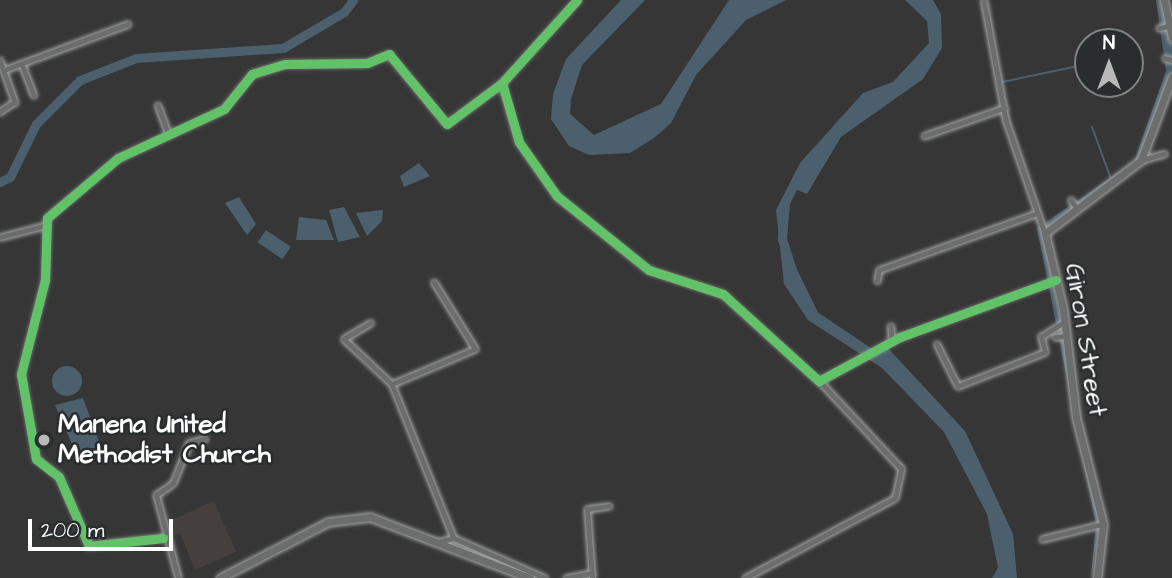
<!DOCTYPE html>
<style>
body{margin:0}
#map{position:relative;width:1172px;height:578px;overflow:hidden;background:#363636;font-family:"Architects Daughter",sans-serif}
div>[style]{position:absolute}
.built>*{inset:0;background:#45403d}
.water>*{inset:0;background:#4b606c;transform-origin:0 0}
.round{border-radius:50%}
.stream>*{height:2px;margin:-1px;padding:0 1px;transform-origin:1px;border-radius:1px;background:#4b606c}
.river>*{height:9px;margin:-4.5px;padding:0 4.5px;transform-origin:4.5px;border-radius:4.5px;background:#4b606c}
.roads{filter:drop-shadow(0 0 2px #a5a5a5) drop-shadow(0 0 2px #a5a5a5)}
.street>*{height:4.5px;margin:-2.25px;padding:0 2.25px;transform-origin:2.25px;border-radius:2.25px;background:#6c6d6d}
.secondary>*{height:7px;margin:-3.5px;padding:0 3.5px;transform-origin:3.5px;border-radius:3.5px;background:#6c6d6d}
.cycleway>*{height:9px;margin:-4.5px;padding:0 4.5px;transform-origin:4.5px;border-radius:4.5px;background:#61c268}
.dots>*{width:19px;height:19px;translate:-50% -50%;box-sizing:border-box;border:4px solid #2a2d2e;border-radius:50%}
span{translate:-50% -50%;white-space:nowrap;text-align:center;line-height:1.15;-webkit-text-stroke:5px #2a2d2e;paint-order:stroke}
.street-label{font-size:26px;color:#fff}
.poi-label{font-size:26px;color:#fff;font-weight:700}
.left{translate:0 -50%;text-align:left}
.north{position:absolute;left:1074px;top:28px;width:70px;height:70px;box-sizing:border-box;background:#2a2d2e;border:2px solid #7f8182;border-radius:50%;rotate:0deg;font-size:19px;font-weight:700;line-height:28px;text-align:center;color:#fff}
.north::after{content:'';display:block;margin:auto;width:24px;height:32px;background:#b9b9b9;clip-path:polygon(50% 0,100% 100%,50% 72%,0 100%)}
.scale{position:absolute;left:28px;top:519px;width:145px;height:32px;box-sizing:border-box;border:4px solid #fff;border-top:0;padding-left:9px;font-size:21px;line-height:24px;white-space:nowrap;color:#fff;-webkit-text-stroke:5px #2a2d2e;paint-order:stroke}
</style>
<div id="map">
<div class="built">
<i style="clip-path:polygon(214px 501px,236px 552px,195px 570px,180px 533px,170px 537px,163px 524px)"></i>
</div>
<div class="water">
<i style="clip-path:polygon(621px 0,645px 0,582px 65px,571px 99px,570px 114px,594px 135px,661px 104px,729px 0,786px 0,746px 20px,696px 75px,671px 123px,654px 138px,630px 153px,589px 155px,569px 146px,551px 119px,553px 94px,566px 59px)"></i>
<i style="clip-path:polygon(905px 0,933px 0,941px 14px,942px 48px,923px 79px,841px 137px,807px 194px,792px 188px,782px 239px,814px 315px,873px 355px,887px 347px,965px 431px,1013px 534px,1017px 578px,992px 578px,998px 568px,987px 514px,944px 432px,882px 368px,808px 320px,784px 284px,776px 210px,800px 163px,863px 93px,893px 82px,929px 43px,927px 21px)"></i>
<i style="clip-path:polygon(1156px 0,1162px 0,1172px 46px,1172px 73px,1137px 162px,1043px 231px,1100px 523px,1091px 578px,1096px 524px,1037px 228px,1134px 162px,1166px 71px)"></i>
<i style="clip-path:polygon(419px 163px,430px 176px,404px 187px,400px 176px)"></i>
<i style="clip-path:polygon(239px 197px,256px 224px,247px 235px,225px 203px)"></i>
<i style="clip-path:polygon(344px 207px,360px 237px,338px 242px,329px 210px)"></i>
<i style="clip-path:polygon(383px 210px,382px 221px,367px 236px,356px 213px)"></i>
<i style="clip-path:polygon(299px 217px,326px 220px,334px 240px,296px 240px)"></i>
<i style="left:266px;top:230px;width:30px;height:15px;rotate:34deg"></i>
<i class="round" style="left:52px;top:366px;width:30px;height:30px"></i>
<i style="clip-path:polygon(83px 398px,101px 447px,77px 456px,55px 405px)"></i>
</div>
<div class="stream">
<i style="left:1002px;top:82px;width:88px;rotate:-11.8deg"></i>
<i style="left:1092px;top:127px;width:55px;rotate:69.9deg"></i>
</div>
<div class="river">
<i style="left:797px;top:178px;width:28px;rotate:116deg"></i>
<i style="left:785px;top:203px;width:36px;rotate:95deg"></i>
<i style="left:782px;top:239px;width:33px;rotate:72deg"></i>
<i style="left:792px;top:270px;width:50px;rotate:63.9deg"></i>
<i style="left:814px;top:315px;width:77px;rotate:33.9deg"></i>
<i style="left:0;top:182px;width:11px;rotate:-27deg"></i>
<i style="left:10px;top:177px;width:59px;rotate:-63.9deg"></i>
<i style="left:36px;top:124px;width:62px;rotate:-45deg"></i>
<i style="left:80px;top:80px;width:60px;rotate:-21.4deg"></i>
<i style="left:136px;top:58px;width:147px;rotate:-3.9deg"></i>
<i style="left:283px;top:48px;width:71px;rotate:-30.5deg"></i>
<i style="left:344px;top:12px;width:15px;rotate:-53deg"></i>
</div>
<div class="roads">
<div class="street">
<i style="left:984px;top:0;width:122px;rotate:79.6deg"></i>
<i style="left:1006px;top:120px;width:120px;rotate:71deg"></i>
<i style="left:1159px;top:28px;width:10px;rotate:-11deg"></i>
<i style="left:1165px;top:58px;width:7px;rotate:16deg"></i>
<i style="left:0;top:60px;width:45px;rotate:70.3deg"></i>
<i style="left:15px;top:102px;width:18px;rotate:146deg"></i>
<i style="left:22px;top:64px;width:33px;rotate:69deg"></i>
<i style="left:4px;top:70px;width:132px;rotate:-20.4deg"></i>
<i style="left:502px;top:83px;width:61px;rotate:73.9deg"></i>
<i style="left:519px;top:142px;width:66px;rotate:54.9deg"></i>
<i style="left:557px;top:196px;width:118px;rotate:38.8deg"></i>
<i style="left:649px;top:270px;width:78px;rotate:18deg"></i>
<i style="left:723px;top:294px;width:130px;rotate:42.2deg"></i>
<i style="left:819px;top:381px;width:92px;rotate:-28.5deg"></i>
<i style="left:900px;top:337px;width:166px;rotate:-20.1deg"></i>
<i style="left:158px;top:105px;width:29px;rotate:70deg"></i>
<i style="left:924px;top:136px;width:85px;rotate:-19.3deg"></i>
<i style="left:1141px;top:160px;width:24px;rotate:-15deg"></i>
<i style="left:1071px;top:200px;width:10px;rotate:53deg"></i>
<i style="left:0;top:237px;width:44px;rotate:-14.3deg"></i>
<i style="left:877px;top:281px;width:11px;rotate:-80deg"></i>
<i style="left:879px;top:270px;width:168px;rotate:-19.8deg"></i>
<i style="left:371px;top:323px;width:31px;rotate:149deg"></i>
<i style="left:344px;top:339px;width:66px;rotate:43.2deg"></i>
<i style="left:392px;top:384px;width:166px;rotate:68.1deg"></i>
<i style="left:891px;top:326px;width:15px;rotate:86deg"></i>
<i style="left:1055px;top:337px;width:11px;rotate:-5deg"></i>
<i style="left:937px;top:344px;width:47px;rotate:63.4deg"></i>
<i style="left:958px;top:386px;width:93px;rotate:-21.3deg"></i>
<i style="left:1045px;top:352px;width:16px;rotate:-105deg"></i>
<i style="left:1041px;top:337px;width:27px;rotate:-33deg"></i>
<i style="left:392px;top:384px;width:90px;rotate:-22.9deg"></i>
<i style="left:475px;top:349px;width:78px;rotate:-121.8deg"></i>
<i style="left:163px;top:538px;width:74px;rotate:173.8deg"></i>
<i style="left:89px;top:546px;width:75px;rotate:-113.5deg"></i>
<i style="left:59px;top:477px;width:29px;rotate:-142deg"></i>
<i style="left:36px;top:459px;width:86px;rotate:-100deg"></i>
<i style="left:21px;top:374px;width:97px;rotate:-75.7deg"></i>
<i style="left:45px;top:280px;width:62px;rotate:-88.2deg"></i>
<i style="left:47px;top:218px;width:93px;rotate:-40.2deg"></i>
<i style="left:118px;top:158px;width:117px;rotate:-24.8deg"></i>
<i style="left:224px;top:109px;width:45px;rotate:-51.3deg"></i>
<i style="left:252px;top:74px;width:34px;rotate:-17deg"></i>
<i style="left:285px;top:64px;width:82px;rotate:-0.7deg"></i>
<i style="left:367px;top:63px;width:24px;rotate:-22deg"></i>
<i style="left:389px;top:54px;width:91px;rotate:50.4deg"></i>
<i style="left:447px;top:124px;width:69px;rotate:-36.7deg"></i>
<i style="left:502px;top:83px;width:112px;rotate:-47.9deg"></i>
<i style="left:1042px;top:539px;width:62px;rotate:-14deg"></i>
<i style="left:438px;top:542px;width:16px;rotate:-14deg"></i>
<i style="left:454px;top:538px;width:99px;rotate:23.7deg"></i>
<i style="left:178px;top:578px;width:86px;rotate:-104.8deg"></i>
<i style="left:156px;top:495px;width:21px;rotate:-35deg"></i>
<i style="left:173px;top:483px;width:43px;rotate:-68.2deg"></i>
<i style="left:189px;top:443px;width:16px;rotate:-15deg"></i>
<i style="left:566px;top:578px;width:26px;rotate:-11deg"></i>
<i style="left:592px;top:578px;width:69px;rotate:-94.1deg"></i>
<i style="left:587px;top:509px;width:22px;rotate:-8deg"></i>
<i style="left:745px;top:578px;width:170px;rotate:-28.1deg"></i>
<i style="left:895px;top:498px;width:30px;rotate:-78deg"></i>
<i style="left:901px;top:469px;width:120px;rotate:-133deg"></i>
</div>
<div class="secondary">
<i style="left:1164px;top:0;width:40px;rotate:78deg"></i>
<i style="left:220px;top:578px;width:122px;rotate:-27.4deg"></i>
<i style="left:328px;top:522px;width:42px;rotate:-6.8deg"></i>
<i style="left:370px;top:517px;width:171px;rotate:20.9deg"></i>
<i style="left:1097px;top:578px;width:54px;rotate:-83.7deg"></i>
<i style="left:1103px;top:524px;width:110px;rotate:-104.2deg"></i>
<i style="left:1076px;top:417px;width:109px;rotate:-96.9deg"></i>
<i style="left:1063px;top:309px;width:78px;rotate:-103.3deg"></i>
<i style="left:1045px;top:233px;width:121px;rotate:-37.2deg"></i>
<i style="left:1141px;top:160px;width:89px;rotate:-69.5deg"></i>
</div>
</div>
<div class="cycleway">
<i style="left:502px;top:83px;width:61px;rotate:73.9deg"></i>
<i style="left:519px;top:142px;width:66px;rotate:54.9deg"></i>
<i style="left:557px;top:196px;width:118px;rotate:38.8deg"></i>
<i style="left:649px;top:270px;width:78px;rotate:18deg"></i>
<i style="left:723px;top:294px;width:130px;rotate:42.2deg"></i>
<i style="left:819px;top:381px;width:92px;rotate:-28.5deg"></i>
<i style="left:900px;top:337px;width:166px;rotate:-20.1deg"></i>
<i style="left:163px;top:538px;width:74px;rotate:173.8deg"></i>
<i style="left:89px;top:546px;width:75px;rotate:-113.5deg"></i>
<i style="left:59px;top:477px;width:29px;rotate:-142deg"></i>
<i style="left:36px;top:459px;width:86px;rotate:-100deg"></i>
<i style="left:21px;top:374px;width:97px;rotate:-75.7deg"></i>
<i style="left:45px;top:280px;width:62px;rotate:-88.2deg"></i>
<i style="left:47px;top:218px;width:93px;rotate:-40.2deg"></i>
<i style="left:118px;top:158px;width:117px;rotate:-24.8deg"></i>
<i style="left:224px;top:109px;width:45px;rotate:-51.3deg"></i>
<i style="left:252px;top:74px;width:34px;rotate:-17deg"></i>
<i style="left:285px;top:64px;width:82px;rotate:-0.7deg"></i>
<i style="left:367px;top:63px;width:24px;rotate:-22deg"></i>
<i style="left:389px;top:54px;width:91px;rotate:50.4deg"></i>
<i style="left:447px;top:124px;width:69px;rotate:-36.7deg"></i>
<i style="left:502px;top:83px;width:112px;rotate:-47.9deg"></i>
</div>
<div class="dots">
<i style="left:44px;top:440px;background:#b9b9b9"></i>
</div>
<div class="street-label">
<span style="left:1085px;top:340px;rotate:81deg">Giron Street</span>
</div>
<div class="poi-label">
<span class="left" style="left:58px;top:440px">Manena United<br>Methodist Church</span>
</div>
<div class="north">N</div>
<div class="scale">200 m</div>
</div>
